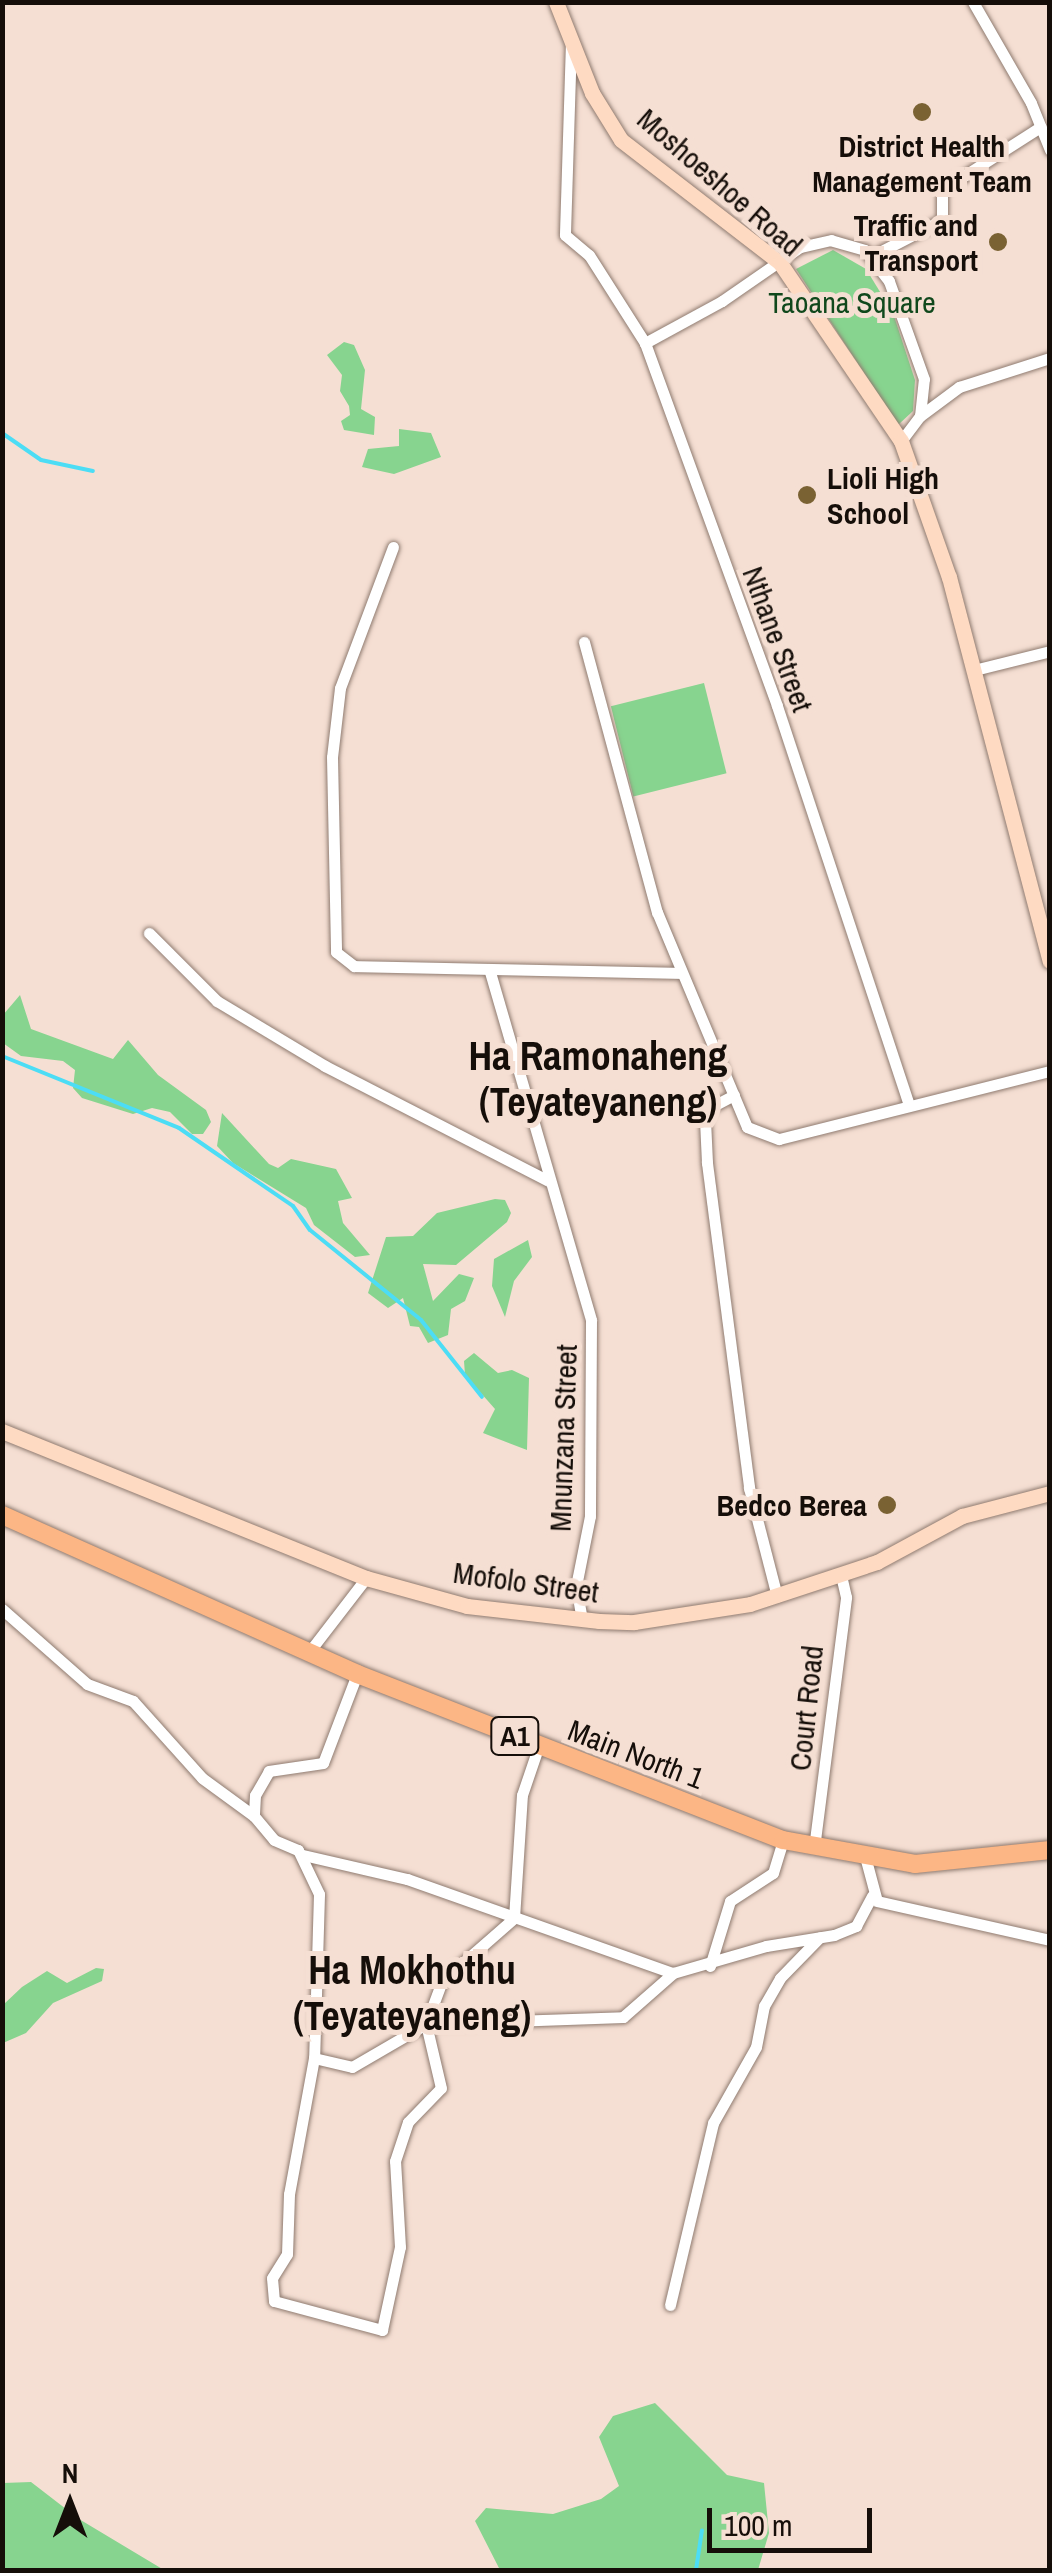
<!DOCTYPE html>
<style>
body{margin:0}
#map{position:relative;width:1052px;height:2573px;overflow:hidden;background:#f5dfd3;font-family:"Archivo Narrow",sans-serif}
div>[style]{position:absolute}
.green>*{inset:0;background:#87d48f;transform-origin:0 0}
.stream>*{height:4px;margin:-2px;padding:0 2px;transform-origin:2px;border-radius:2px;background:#4cddf5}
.roads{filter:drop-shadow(0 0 2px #8f7b70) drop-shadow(0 0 2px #8f7b70)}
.street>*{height:11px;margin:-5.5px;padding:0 5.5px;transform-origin:5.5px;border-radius:5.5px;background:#fff}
.secondary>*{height:15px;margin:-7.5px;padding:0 7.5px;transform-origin:7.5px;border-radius:7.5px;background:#fedac2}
.primary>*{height:18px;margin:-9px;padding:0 9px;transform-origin:9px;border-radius:9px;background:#fcb685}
.dots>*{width:28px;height:28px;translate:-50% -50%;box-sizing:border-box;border:5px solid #f5dfd3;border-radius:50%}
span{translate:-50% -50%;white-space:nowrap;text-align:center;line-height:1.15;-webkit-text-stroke:10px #f5dfd3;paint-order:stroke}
.shield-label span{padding:2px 8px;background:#f5dfd3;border:2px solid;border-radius:8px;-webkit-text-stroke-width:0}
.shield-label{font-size:28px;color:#150e09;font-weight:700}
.poi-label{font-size:30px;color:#150e09;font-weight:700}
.right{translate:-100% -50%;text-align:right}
.left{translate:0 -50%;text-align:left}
.street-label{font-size:30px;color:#150e09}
.park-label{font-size:30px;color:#10481c}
.district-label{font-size:40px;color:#150e09;font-weight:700}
.frame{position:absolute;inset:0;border:5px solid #150e09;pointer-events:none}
.north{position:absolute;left:20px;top:2453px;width:100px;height:100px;-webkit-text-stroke:8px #f5dfd3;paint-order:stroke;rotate:0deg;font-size:28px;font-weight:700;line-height:40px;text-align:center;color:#150e09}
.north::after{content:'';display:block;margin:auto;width:35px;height:45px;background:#150e09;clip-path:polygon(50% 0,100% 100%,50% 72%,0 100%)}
.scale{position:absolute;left:707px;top:2508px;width:165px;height:45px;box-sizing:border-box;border:5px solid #150e09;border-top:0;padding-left:12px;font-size:30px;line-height:35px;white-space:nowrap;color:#150e09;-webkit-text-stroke:8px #f5dfd3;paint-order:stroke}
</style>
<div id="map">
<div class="green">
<i style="clip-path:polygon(833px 250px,866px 269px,893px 313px,915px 380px,913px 411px,898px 425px,796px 269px)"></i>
<i style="clip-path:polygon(344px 342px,354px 345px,365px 370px,361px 409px,375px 417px,374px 435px,344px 430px,341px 421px,350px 415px,349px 406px,340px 391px,342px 375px,327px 355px)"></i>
<i style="clip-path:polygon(399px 429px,431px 433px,441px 457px,394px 474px,362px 467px,368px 449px,399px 446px)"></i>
<i style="left:704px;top:683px;width:93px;height:96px;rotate:76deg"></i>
<i style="clip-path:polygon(20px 995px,31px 1029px,113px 1059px,128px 1040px,158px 1075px,206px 1110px,211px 1122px,203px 1134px,192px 1134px,170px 1112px,152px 1108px,133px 1114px,82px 1098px,73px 1088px,75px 1070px,63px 1061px,21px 1056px,3px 1043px,3px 1015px)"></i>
<i style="clip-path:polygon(222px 1113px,269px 1164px,278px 1168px,291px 1159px,336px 1169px,352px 1198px,338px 1201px,343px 1223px,370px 1255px,355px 1257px,314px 1225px,306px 1208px,233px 1163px,217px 1146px)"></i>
<i style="clip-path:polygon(495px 1199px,505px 1200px,511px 1213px,507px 1222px,456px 1265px,423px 1264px,433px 1301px,459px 1274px,474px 1278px,465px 1301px,451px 1309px,448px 1335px,428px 1343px,419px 1327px,410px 1326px,403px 1298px,388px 1308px,368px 1293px,386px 1237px,413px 1236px,437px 1213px)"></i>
<i style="clip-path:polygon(528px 1240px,532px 1257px,514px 1281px,505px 1317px,492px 1286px,494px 1259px)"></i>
<i style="clip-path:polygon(474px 1353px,498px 1373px,512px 1370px,529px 1378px,527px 1450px,483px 1433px,495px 1409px,465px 1375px,464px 1361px)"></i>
<i style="clip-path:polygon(96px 1968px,104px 1969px,102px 1981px,53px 2003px,26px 2033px,3px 2043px,3px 2005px,22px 1987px,47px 1971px,67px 1983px)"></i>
<i style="clip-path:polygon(655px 2403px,727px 2475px,764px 2483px,769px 2533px,758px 2570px,500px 2570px,475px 2521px,486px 2508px,553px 2514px,601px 2499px,619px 2486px,599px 2437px,613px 2416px)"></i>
<i style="clip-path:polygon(31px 2482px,79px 2519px,164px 2570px,3px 2570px,3px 2483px)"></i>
</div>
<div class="stream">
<i style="left:2px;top:433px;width:47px;rotate:34.7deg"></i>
<i style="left:41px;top:460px;width:53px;rotate:11.9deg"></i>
<i style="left:2px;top:1056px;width:191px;rotate:22.1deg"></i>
<i style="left:179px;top:1128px;width:138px;rotate:34.4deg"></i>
<i style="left:293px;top:1206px;width:29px;rotate:55deg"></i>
<i style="left:310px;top:1230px;width:143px;rotate:39deg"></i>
<i style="left:421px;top:1320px;width:98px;rotate:51.6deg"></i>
<i style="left:696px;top:2570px;width:40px;rotate:-81.5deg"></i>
</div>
<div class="roads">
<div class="street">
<i style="left:973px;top:2px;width:116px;rotate:60.1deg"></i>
<i style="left:1031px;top:103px;width:51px;rotate:68deg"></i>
<i style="left:571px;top:42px;width:193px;rotate:91.8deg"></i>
<i style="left:565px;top:235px;width:31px;rotate:40deg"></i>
<i style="left:589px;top:255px;width:104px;rotate:57.5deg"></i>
<i style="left:870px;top:257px;width:81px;rotate:-27.2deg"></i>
<i style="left:942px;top:220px;width:30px;rotate:-90deg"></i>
<i style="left:942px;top:190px;width:117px;rotate:-32.7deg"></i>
<i style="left:920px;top:416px;width:49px;rotate:-36.6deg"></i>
<i style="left:959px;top:387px;width:96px;rotate:-17.7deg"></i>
<i style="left:901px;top:441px;width:31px;rotate:-53deg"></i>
<i style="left:920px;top:416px;width:37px;rotate:-84deg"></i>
<i style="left:924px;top:379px;width:104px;rotate:-109.7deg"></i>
<i style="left:889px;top:281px;width:39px;rotate:-128deg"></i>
<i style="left:865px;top:250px;width:35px;rotate:-164deg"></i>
<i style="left:831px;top:240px;width:32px;rotate:167deg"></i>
<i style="left:800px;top:247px;width:95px;rotate:145.3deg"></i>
<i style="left:722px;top:301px;width:88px;rotate:151.4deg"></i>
<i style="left:645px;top:343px;width:386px;rotate:70deg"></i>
<i style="left:777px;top:706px;width:418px;rotate:71.7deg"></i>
<i style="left:393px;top:547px;width:151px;rotate:110.6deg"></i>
<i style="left:340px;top:688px;width:69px;rotate:96.6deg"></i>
<i style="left:332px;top:757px;width:195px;rotate:88.8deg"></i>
<i style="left:336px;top:952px;width:23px;rotate:38deg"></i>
<i style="left:354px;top:966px;width:325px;rotate:1.2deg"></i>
<i style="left:584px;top:642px;width:280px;rotate:74.9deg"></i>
<i style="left:657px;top:912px;width:233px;rotate:67.3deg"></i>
<i style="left:747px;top:1127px;width:34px;rotate:21deg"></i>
<i style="left:779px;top:1139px;width:279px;rotate:-14.1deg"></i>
<i style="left:974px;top:670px;width:78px;rotate:-14deg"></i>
<i style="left:149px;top:933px;width:96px;rotate:45deg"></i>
<i style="left:217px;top:1001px;width:126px;rotate:31deg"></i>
<i style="left:325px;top:1066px;width:250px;rotate:27.2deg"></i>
<i style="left:490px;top:972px;width:362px;rotate:73.8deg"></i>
<i style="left:591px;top:1320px;width:196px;rotate:90.3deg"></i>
<i style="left:590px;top:1516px;width:71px;rotate:101.3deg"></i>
<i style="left:576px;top:1586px;width:34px;rotate:80deg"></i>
<i style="left:734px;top:1095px;width:26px;rotate:152deg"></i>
<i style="left:711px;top:1107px;width:14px;rotate:115deg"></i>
<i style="left:705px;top:1120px;width:43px;rotate:87.3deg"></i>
<i style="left:707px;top:1163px;width:328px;rotate:82.6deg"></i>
<i style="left:749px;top:1488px;width:112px;rotate:75.5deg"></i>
<i style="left:2px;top:1609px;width:113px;rotate:41.4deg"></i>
<i style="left:87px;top:1684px;width:49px;rotate:20.3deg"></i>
<i style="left:133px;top:1701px;width:103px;rotate:48.1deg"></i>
<i style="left:202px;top:1778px;width:64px;rotate:36.2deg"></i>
<i style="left:309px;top:1652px;width:93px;rotate:-52.4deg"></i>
<i style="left:357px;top:1674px;width:95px;rotate:110.9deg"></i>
<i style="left:323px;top:1763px;width:55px;rotate:171.6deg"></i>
<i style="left:269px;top:1771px;width:28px;rotate:120deg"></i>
<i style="left:255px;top:1795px;width:21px;rotate:93deg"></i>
<i style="left:254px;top:1816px;width:31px;rotate:50deg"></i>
<i style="left:274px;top:1840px;width:26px;rotate:23deg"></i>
<i style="left:298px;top:1850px;width:49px;rotate:64.5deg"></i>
<i style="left:319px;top:1894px;width:164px;rotate:91.7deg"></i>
<i style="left:314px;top:2058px;width:138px;rotate:100.4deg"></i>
<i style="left:289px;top:2194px;width:60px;rotate:91.9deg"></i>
<i style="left:287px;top:2254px;width:28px;rotate:122deg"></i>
<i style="left:272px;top:2278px;width:23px;rotate:85deg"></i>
<i style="left:274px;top:2301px;width:112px;rotate:15deg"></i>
<i style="left:382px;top:2330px;width:85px;rotate:-77.8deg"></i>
<i style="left:400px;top:2247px;width:86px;rotate:-93.3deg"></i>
<i style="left:395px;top:2161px;width:41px;rotate:-71.6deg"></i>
<i style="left:408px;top:2122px;width:47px;rotate:-45.9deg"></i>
<i style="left:441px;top:2088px;width:66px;rotate:-103.2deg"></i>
<i style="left:426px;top:2024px;width:197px;rotate:-2deg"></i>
<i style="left:623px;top:2017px;width:67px;rotate:-41.3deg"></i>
<i style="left:814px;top:1848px;width:253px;rotate:-82.7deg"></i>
<i style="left:846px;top:1597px;width:23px;rotate:-103deg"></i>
<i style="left:303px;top:1855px;width:107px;rotate:13deg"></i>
<i style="left:407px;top:1879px;width:282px;rotate:19.5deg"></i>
<i style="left:673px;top:1973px;width:97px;rotate:-16.2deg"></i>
<i style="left:766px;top:1946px;width:69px;rotate:-9.2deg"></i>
<i style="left:834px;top:1935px;width:24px;rotate:-22deg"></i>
<i style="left:856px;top:1926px;width:34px;rotate:-62deg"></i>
<i style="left:866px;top:1860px;width:42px;rotate:75deg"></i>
<i style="left:877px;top:1901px;width:177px;rotate:12.7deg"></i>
<i style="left:710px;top:1966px;width:68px;rotate:-72.9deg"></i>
<i style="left:730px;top:1901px;width:51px;rotate:-33.1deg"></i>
<i style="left:773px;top:1873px;width:34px;rotate:-73deg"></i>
<i style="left:314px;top:2058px;width:39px;rotate:13deg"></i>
<i style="left:352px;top:2067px;width:86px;rotate:-30.2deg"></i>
<i style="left:426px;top:2024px;width:46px;rotate:-69.6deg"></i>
<i style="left:442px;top:1981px;width:96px;rotate:-41.2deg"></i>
<i style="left:514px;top:1918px;width:123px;rotate:-86.3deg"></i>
<i style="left:522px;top:1795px;width:53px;rotate:-71.2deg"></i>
<i style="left:670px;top:2305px;width:187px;rotate:-76.7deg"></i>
<i style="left:713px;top:2123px;width:87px;rotate:-60.5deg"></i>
<i style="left:756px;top:2047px;width:42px;rotate:-79deg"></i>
<i style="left:764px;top:2006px;width:32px;rotate:-60deg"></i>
<i style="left:780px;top:1978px;width:57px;rotate:-45.7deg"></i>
</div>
<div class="secondary">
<i style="left:556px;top:2px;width:98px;rotate:68.4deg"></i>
<i style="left:592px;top:93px;width:55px;rotate:58.3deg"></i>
<i style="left:621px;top:140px;width:201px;rotate:37.7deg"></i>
<i style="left:780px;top:263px;width:215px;rotate:55.8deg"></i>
<i style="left:901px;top:441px;width:144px;rotate:70.6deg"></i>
<i style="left:949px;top:577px;width:397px;rotate:75.3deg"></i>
<i style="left:2px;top:1431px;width:393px;rotate:22deg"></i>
<i style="left:366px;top:1578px;width:105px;rotate:15.5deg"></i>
<i style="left:467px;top:1606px;width:133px;rotate:6.5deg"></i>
<i style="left:599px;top:1621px;width:35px;rotate:2deg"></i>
<i style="left:634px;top:1622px;width:117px;rotate:-8.8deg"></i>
<i style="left:750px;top:1604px;width:134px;rotate:-18.3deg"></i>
<i style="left:877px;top:1562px;width:97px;rotate:-28.4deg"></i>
<i style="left:962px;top:1516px;width:91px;rotate:-14.6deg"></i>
</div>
<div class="primary">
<i style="left:2px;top:1515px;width:389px;rotate:24.1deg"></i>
<i style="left:357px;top:1674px;width:457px;rotate:21.3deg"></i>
<i style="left:783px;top:1840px;width:134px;rotate:10.3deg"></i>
<i style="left:915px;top:1864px;width:136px;rotate:-5.9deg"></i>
</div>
</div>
<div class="dots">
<i style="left:922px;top:112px;background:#7a6233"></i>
<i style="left:998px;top:242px;background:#7a6233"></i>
<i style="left:807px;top:495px;background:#7a6233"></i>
<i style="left:887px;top:1505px;background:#7a6233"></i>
</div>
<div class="shield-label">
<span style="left:515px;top:1736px">A1</span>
</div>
<div class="poi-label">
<span style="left:922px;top:163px">District Health<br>Management Team</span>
<span class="right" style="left:978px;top:242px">Traffic and<br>Transport</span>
<span class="left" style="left:827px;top:495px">Lioli High<br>School</span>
<span class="right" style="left:867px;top:1505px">Bedco Berea</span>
</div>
<div class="street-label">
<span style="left:720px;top:182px;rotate:41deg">Moshoeshoe Road</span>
<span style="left:778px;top:639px;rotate:70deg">Nthane Street</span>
<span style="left:563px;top:1438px;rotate:-88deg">Mnunzana Street</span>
<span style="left:526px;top:1582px;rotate:8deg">Mofolo Street</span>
<span style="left:806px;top:1708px;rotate:-84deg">Court Road</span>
<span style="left:636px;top:1754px;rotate:21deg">Main North 1</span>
</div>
<div class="park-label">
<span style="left:852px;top:302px">Taoana Square</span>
</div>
<div class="district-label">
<span style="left:598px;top:1079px">Ha Ramonaheng<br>(Teyateyaneng)</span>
<span style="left:412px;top:1993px">Ha Mokhothu<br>(Teyateyaneng)</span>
</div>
<div class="frame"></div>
<div class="north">N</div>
<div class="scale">100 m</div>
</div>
